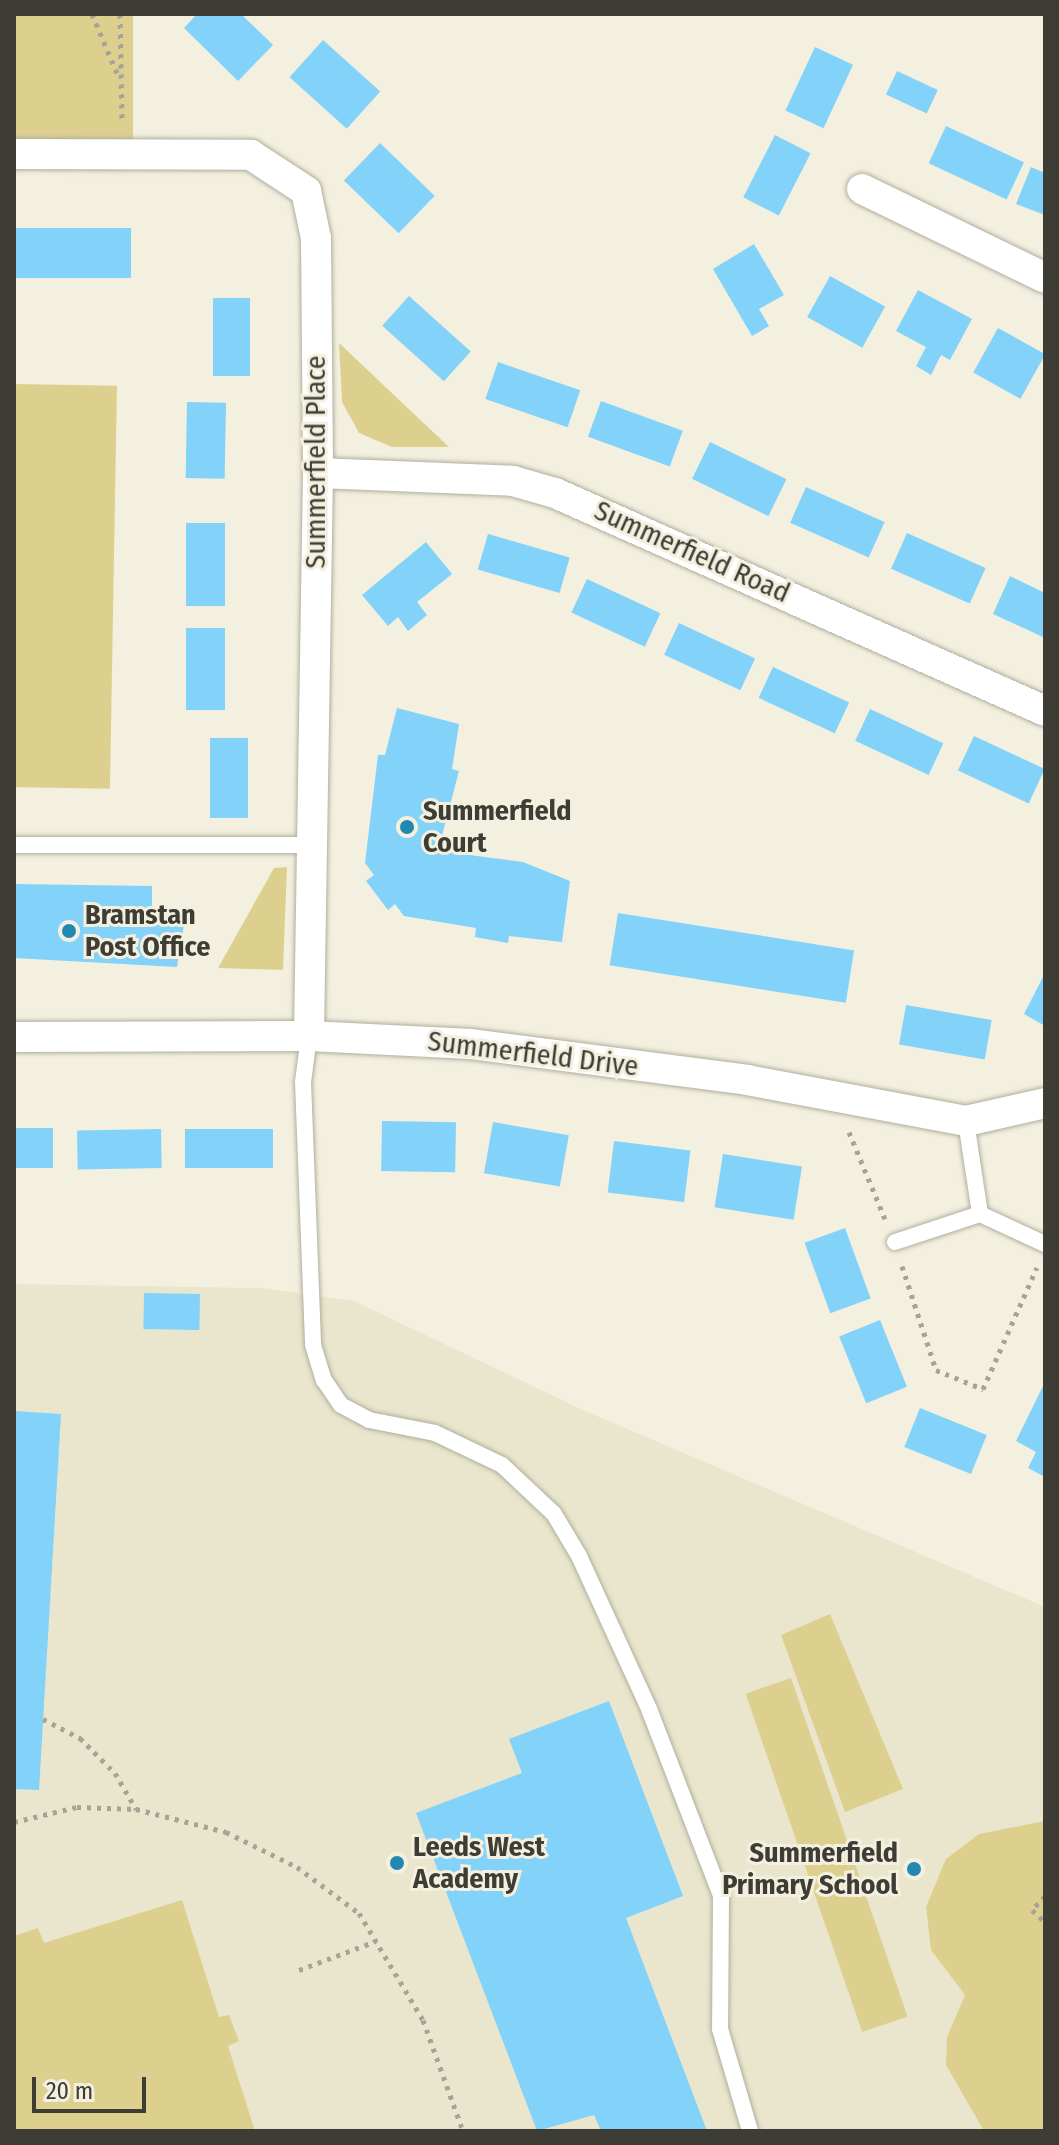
<!DOCTYPE html>
<style>
body{margin:0}
#map{position:relative;width:1059px;height:2145px;overflow:hidden;background:#f3f0df;font-family:"Fira Sans Condensed",sans-serif}
div>[style]{position:absolute}
.built>*{inset:0;background:#e9e6cd}
.green>*{inset:0;background:#ddd08f;transform-origin:0 0}
.building>*{inset:0;background:#83d2f9;transform-origin:0 0}
.path>*{height:5px;margin-top:-2.5px;transform-origin:0;background:repeating-linear-gradient(90deg,#a6a497 0 4px,transparent 0 10px)}
.roads{filter:drop-shadow(0 0 2px #b1ae9e) drop-shadow(0 0 2px #b1ae9e)}
.service>*{height:16px;margin:-8px;padding:0 8px;transform-origin:8px;border-radius:8px;background:#fff}
.minor>*{height:30px;margin:-15px;padding:0 15px;transform-origin:15px;border-radius:15px;background:#fff}
.dots>*{width:22px;height:22px;translate:-50% -50%;box-sizing:border-box;border:4px solid #f3f0df;border-radius:50%}
span{translate:-50% -50%;white-space:nowrap;text-align:center;line-height:1.15;-webkit-text-stroke:6px #f3f0df;paint-order:stroke}
.street-label{font-size:28px;color:#3d3c35}
.poi-label{font-size:28px;color:#3d3c35;font-weight:700}
.left{translate:0 -50%;text-align:left}
.right{translate:-100% -50%;text-align:right}
.frame{position:absolute;inset:0;border:16px solid #3d3c35;pointer-events:none}
.scale{position:absolute;left:32px;top:2077px;width:114px;height:36px;box-sizing:border-box;border:4px solid #3d3c35;border-top:0;padding-left:10px;font-size:24px;line-height:28px;white-space:nowrap;color:#3d3c35;-webkit-text-stroke:6px #f3f0df;paint-order:stroke}
</style>
<div id="map">
<div class="built">
<i style="clip-path:polygon(14px 1284px,263px 1288px,354px 1301px,585px 1411px,1045px 1607px,1045px 2131px,14px 2131px)"></i>
</div>
<div class="green">
<i style="left:14px;top:14px;width:119px;height:133px"></i>
<i style="clip-path:polygon(339px 343px,449px 447px,392px 447px,359px 433px,342px 402px)"></i>
<i style="left:14px;top:384px;width:103px;height:403px;rotate:1deg"></i>
<i style="clip-path:polygon(287px 867px,283px 970px,218px 968px,274px 868px)"></i>
<i style="clip-path:polygon(830px 1614px,903px 1789px,845px 1812px,781px 1635px)"></i>
<i style="left:791px;top:1678px;width:358px;height:48px;rotate:71deg"></i>
<i style="clip-path:polygon(1045px 1821px,1045px 2131px,984px 2131px,946px 2065px,947px 2037px,965px 1995px,931px 1950px,926px 1907px,946px 1859px,979px 1834px)"></i>
<i style="clip-path:polygon(182px 1900px,219px 2017px,229px 2015px,239px 2041px,228px 2046px,255px 2131px,14px 2131px,14px 1936px,38px 1928px,44px 1943px)"></i>
</div>
<div class="building">
<i style="clip-path:polygon(197px 14px,241px 14px,273px 45px,238px 81px,184px 28px)"></i>
<i style="left:323px;top:40px;width:77px;height:50px;rotate:42deg"></i>
<i style="left:815px;top:47px;width:42px;height:70px;rotate:25deg"></i>
<i style="left:897px;top:71px;width:45px;height:26px;rotate:25deg"></i>
<i style="left:946px;top:126px;width:86px;height:41px;rotate:25deg"></i>
<i style="left:775px;top:135px;width:40px;height:70px;rotate:27deg"></i>
<i style="left:380px;top:143px;width:76px;height:52px;rotate:44deg"></i>
<i style="clip-path:polygon(1031px 167px,1045px 173px,1045px 215px,1016px 204px)"></i>
<i style="left:14px;top:228px;width:117px;height:50px"></i>
<i style="clip-path:polygon(754px 244px,784px 295px,759px 309px,769px 326px,752px 336px,713px 269px)"></i>
<i style="left:830px;top:276px;width:63px;height:47px;rotate:29deg"></i>
<i style="clip-path:polygon(918px 290px,972px 319px,950px 360px,941px 355px,931px 375px,916px 366px,926px 347px,896px 331px)"></i>
<i style="left:409px;top:296px;width:83px;height:40px;rotate:42deg"></i>
<i style="left:213px;top:298px;width:37px;height:78px"></i>
<i style="left:998px;top:328px;width:54px;height:51px;rotate:29deg"></i>
<i style="left:498px;top:362px;width:87px;height:39px;rotate:19deg"></i>
<i style="left:601px;top:401px;width:87px;height:38px;rotate:20deg"></i>
<i style="left:187px;top:402px;width:39px;height:76px;rotate:1deg"></i>
<i style="left:710px;top:442px;width:85px;height:41px;rotate:26deg"></i>
<i style="left:806px;top:487px;width:86px;height:39px;rotate:24deg"></i>
<i style="left:186px;top:523px;width:39px;height:83px"></i>
<i style="left:907px;top:533px;width:86px;height:39px;rotate:24deg"></i>
<i style="left:488px;top:534px;width:85px;height:37px;rotate:16deg"></i>
<i style="clip-path:polygon(426px 542px,452px 574px,417px 602px,427px 615px,408px 631px,398px 617px,388px 626px,362px 595px)"></i>
<i style="clip-path:polygon(1010px 576px,1045px 593px,1045px 638px,993px 614px)"></i>
<i style="left:587px;top:579px;width:81px;height:37px;rotate:25deg"></i>
<i style="left:679px;top:623px;width:84px;height:35px;rotate:25deg"></i>
<i style="left:186px;top:628px;width:39px;height:82px"></i>
<i style="left:773px;top:667px;width:84px;height:34px;rotate:25deg"></i>
<i style="clip-path:polygon(397px 708px,459px 724px,452px 769px,459px 771px,438px 851px,523px 862px,570px 881px,562px 942px,509px 936px,508px 943px,475px 937px,476px 928px,404px 916px,395px 904px,388px 910px,366px 881px,374px 875px,365px 863px,378px 755px,385px 755px)"></i>
<i style="left:870px;top:709px;width:81px;height:35px;rotate:25deg"></i>
<i style="left:974px;top:736px;width:78px;height:38px;rotate:25deg"></i>
<i style="left:210px;top:738px;width:38px;height:80px"></i>
<i style="clip-path:polygon(14px 884px,152px 886px,152px 918px,185px 918px,177px 967px,14px 958px)"></i>
<i style="left:618px;top:913px;width:239px;height:53px;rotate:9deg"></i>
<i style="clip-path:polygon(1045px 973px,1045px 1026px,1024px 1014px)"></i>
<i style="left:906px;top:1005px;width:87px;height:40px;rotate:10deg"></i>
<i style="left:382px;top:1121px;width:74px;height:50px;rotate:1deg"></i>
<i style="left:493px;top:1122px;width:77px;height:52px;rotate:10deg"></i>
<i style="left:14px;top:1128px;width:39px;height:40px"></i>
<i style="left:161px;top:1129px;width:39px;height:84px;rotate:89deg"></i>
<i style="left:273px;top:1129px;width:39px;height:88px;rotate:90deg"></i>
<i style="left:614px;top:1141px;width:77px;height:52px;rotate:7deg"></i>
<i style="left:723px;top:1154px;width:80px;height:54px;rotate:9deg"></i>
<i style="left:845px;top:1228px;width:75px;height:43px;rotate:70deg"></i>
<i style="left:144px;top:1293px;width:56px;height:36px;rotate:1deg"></i>
<i style="left:880px;top:1320px;width:72px;height:44px;rotate:68deg"></i>
<i style="clip-path:polygon(1045px 1382px,1045px 1477px,1028px 1468px,1036px 1452px,1016px 1441px)"></i>
<i style="left:920px;top:1408px;width:72px;height:42px;rotate:22deg"></i>
<i style="clip-path:polygon(14px 1411px,61px 1414px,39px 1790px,14px 1789px)"></i>
<i style="clip-path:polygon(609px 1701px,683px 1896px,626px 1918px,707px 2131px,601px 2131px,594px 2115px,537px 2131px,416px 1813px,522px 1773px,509px 1739px)"></i>
</div>
<div class="path">
<i style="left:92px;top:14px;width:64px;rotate:67deg"></i>
<i style="left:120px;top:14px;width:107px;rotate:88.9deg"></i>
<i style="left:849px;top:1132px;width:94px;rotate:67.5deg"></i>
<i style="left:902px;top:1266px;width:109px;rotate:71.9deg"></i>
<i style="left:936px;top:1370px;width:51px;rotate:22deg"></i>
<i style="left:983px;top:1389px;width:133px;rotate:-66.1deg"></i>
<i style="left:43px;top:1719px;width:42px;rotate:27.2deg"></i>
<i style="left:80px;top:1738px;width:49px;rotate:45deg"></i>
<i style="left:115px;top:1773px;width:42px;rotate:59.7deg"></i>
<i style="left:14px;top:1822px;width:65px;rotate:-13.4deg"></i>
<i style="left:77px;top:1807px;width:59px;rotate:1.9deg"></i>
<i style="left:136px;top:1809px;width:93px;rotate:14.3deg"></i>
<i style="left:226px;top:1832px;width:79px;rotate:26.2deg"></i>
<i style="left:297px;top:1867px;width:77px;rotate:36.6deg"></i>
<i style="left:359px;top:1913px;width:125px;rotate:59.1deg"></i>
<i style="left:423px;top:2020px;width:118px;rotate:70.2deg"></i>
<i style="left:1045px;top:1896px;width:19px;rotate:133deg"></i>
<i style="left:1032px;top:1910px;width:18px;rotate:43deg"></i>
<i style="left:299px;top:1970px;width:82px;rotate:-20.6deg"></i>
</div>
<div class="roads">
<div class="service">
<i style="left:14px;top:845px;width:294px"></i>
<i style="left:309px;top:1036px;width:46px;rotate:97.4deg"></i>
<i style="left:303px;top:1082px;width:263px;rotate:87.8deg"></i>
<i style="left:313px;top:1345px;width:37px;rotate:73deg"></i>
<i style="left:324px;top:1380px;width:30px;rotate:56deg"></i>
<i style="left:341px;top:1405px;width:32px;rotate:28deg"></i>
<i style="left:369px;top:1420px;width:67px;rotate:11.1deg"></i>
<i style="left:435px;top:1433px;width:74px;rotate:25.5deg"></i>
<i style="left:502px;top:1465px;width:71px;rotate:43.3deg"></i>
<i style="left:554px;top:1514px;width:49px;rotate:59.2deg"></i>
<i style="left:579px;top:1556px;width:168px;rotate:65.4deg"></i>
<i style="left:649px;top:1709px;width:200px;rotate:68.9deg"></i>
<i style="left:721px;top:1896px;width:133px;rotate:90.4deg"></i>
<i style="left:720px;top:2029px;width:106px;rotate:73.6deg"></i>
<i style="left:980px;top:1214px;width:72px;rotate:24.8deg"></i>
<i style="left:895px;top:1242px;width:89px;rotate:-18.2deg"></i>
<i style="left:980px;top:1214px;width:94px;rotate:-98.6deg"></i>
</div>
<div class="minor">
<i style="left:14px;top:154px;width:237px;rotate:0.2deg"></i>
<i style="left:251px;top:155px;width:66px;rotate:33.2deg"></i>
<i style="left:306px;top:191px;width:48px;rotate:78deg"></i>
<i style="left:316px;top:238px;width:235px;rotate:89.5deg"></i>
<i style="left:318px;top:473px;width:563px;rotate:90.92deg"></i>
<i style="left:862px;top:189px;width:203px;rotate:25.9deg"></i>
<i style="left:318px;top:473px;width:195px;rotate:2.3deg"></i>
<i style="left:513px;top:481px;width:44px;rotate:15.9deg"></i>
<i style="left:555px;top:493px;width:536px;rotate:23.98deg"></i>
<i style="left:14px;top:1037px;width:295px;rotate:-0.2deg"></i>
<i style="left:309px;top:1036px;width:162px;rotate:2.8deg"></i>
<i style="left:471px;top:1044px;width:278px;rotate:7.4deg"></i>
<i style="left:747px;top:1080px;width:223px;rotate:10.6deg"></i>
<i style="left:966px;top:1121px;width:81px;rotate:-12.8deg"></i>
</div>
</div>
<div class="dots">
<i style="left:407px;top:827px;background:#2287b1"></i>
<i style="left:69px;top:931px;background:#2287b1"></i>
<i style="left:397px;top:1863px;background:#2287b1"></i>
<i style="left:914px;top:1869px;background:#2287b1"></i>
</div>
<div class="street-label">
<span style="left:316px;top:462px;rotate:-90deg">Summerfield Place</span>
<span style="left:692px;top:552px;rotate:24deg">Summerfield Road</span>
<span style="left:533px;top:1054px;rotate:7deg">Summerfield Drive</span>
</div>
<div class="poi-label">
<span class="left" style="left:423px;top:827px">Summerfield<br>Court</span>
<span class="left" style="left:85px;top:931px">Bramstan<br>Post Office</span>
<span class="left" style="left:413px;top:1863px">Leeds West<br>Academy</span>
<span class="right" style="left:898px;top:1869px">Summerfield<br>Primary School</span>
</div>
<div class="frame"></div>
<div class="scale">20 m</div>
</div>
